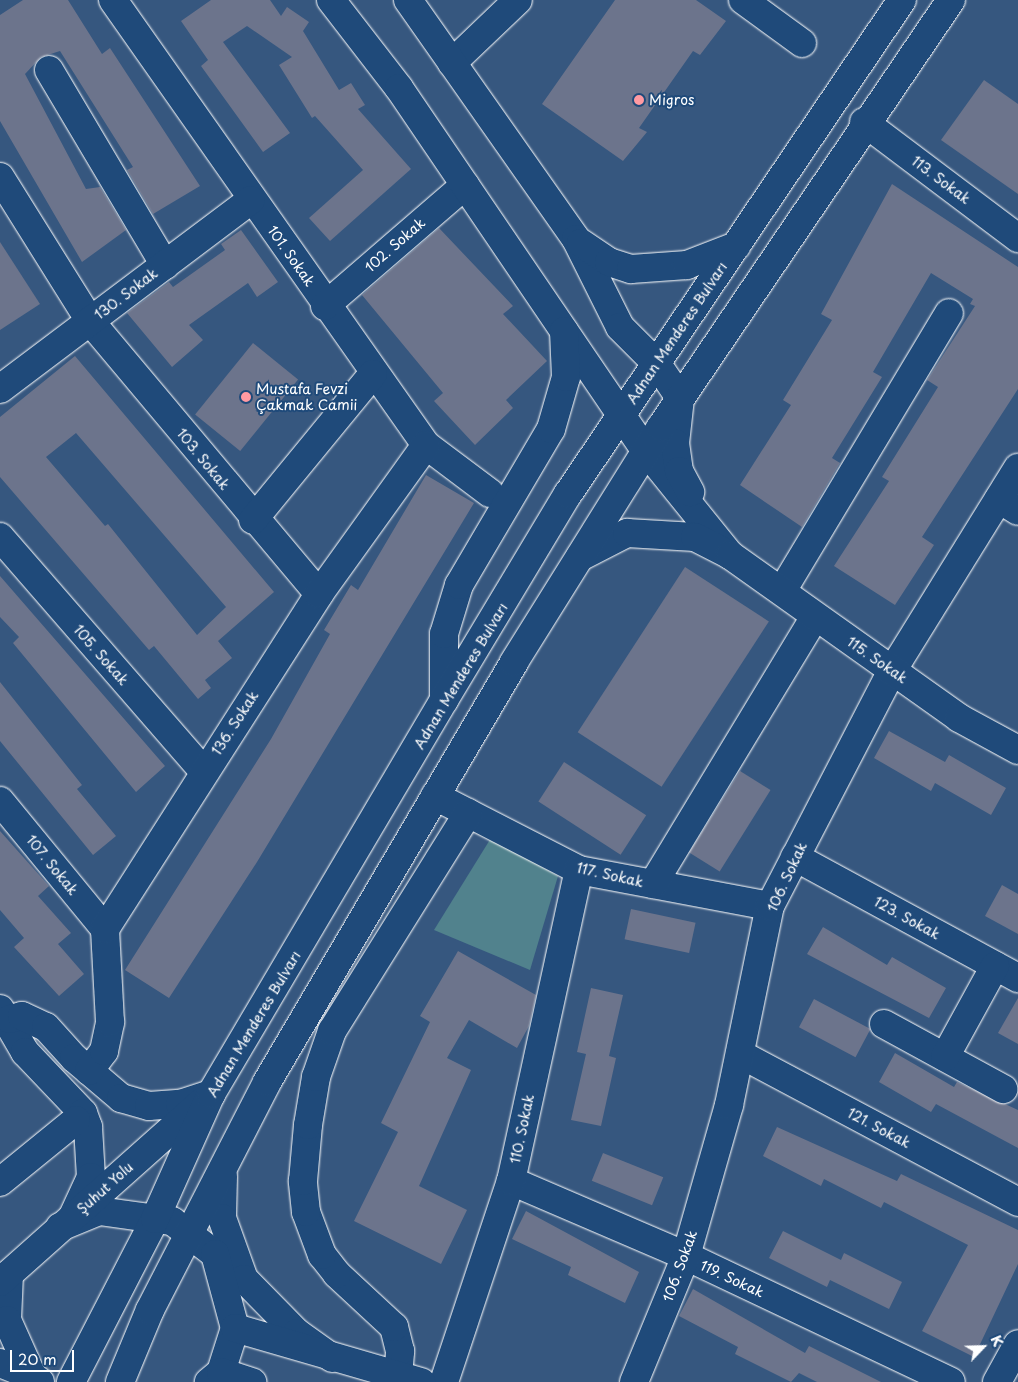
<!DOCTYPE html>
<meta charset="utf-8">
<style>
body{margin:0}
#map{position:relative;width:1018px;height:1382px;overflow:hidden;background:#36577f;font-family:"Playpen Sans",sans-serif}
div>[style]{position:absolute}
.green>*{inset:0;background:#51828d}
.building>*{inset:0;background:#6c748c;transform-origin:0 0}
.roads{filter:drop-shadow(0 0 1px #fff) drop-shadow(0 0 1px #fff)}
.minor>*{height:28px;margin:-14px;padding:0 14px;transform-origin:14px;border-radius:14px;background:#1f4a7a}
.major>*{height:28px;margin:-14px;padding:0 14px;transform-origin:14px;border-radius:14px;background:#1f4a7a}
.dots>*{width:14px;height:14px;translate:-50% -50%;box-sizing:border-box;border:2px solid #1f4a7a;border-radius:50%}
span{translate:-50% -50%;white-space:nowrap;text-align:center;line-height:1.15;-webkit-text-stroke:4px #1f4a7a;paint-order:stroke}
.poi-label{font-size:14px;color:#fff}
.left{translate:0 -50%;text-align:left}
.street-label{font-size:14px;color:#fff}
.north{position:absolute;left:958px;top:1322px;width:50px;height:50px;-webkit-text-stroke:4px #1f4a7a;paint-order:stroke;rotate:66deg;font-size:14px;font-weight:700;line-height:20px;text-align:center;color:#fff}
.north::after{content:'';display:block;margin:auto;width:18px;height:22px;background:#fff;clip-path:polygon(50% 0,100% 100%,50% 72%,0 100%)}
.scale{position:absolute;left:10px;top:1350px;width:64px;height:22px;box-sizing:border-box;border:2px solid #fff;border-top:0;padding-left:6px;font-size:15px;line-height:18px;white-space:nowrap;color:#fff;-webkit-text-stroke:4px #1f4a7a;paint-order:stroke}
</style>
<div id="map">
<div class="green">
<i style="clip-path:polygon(491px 838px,558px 876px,530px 970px,434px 930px)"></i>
</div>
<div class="building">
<i style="clip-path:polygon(23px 0,68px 0,102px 54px,110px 48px,200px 186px,153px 214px,127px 170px,133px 167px,60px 51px,41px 57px,25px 74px,86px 189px,100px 187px,126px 230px,82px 262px,0 121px,0 15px)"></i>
<i style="clip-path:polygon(211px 0,270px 0,281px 16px,287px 7px,309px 22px,303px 31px,339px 90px,351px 83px,365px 105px,358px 109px,411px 169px,330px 241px,309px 218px,363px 170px,315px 116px,312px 118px,279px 65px,292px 57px,247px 26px,223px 42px,290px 133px,263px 152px,201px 66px,208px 60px,181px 21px)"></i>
<i style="clip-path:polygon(615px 0,696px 0,726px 21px,700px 55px,693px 51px,639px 128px,647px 132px,623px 161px,542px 104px)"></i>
<i style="clip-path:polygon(984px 80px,1018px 104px,1018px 194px,941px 140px)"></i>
<i style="clip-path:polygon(892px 184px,1018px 267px,1018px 389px,922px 537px,934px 545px,895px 605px,834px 566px,889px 481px,882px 477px,938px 387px,927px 380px,975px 306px,970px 304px,973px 299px,931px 273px,873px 372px,882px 377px,832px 458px,840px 463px,802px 527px,740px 485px,791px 405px,783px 400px,832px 320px,821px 314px)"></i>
<i style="clip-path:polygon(439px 228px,513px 306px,503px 314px,547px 361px,506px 400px,513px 408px,475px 445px,434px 401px,443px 393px,362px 295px)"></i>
<i style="clip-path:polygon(241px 230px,278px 282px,257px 297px,248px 283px,189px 325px,203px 340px,172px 367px,127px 313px,169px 282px,173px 287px,225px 250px,221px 244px)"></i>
<i style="clip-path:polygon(0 242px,40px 304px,0 330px)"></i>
<i style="left:253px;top:343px;width:58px;height:92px;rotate:39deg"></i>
<i style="clip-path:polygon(evenodd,75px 356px,274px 592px,218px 641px,232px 658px,205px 680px,211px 688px,198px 699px,154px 646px,149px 650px,0 477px,0 417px,75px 356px,76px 433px,226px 607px,197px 635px,108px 524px,105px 526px,46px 457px,76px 433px)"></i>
<i style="clip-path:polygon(426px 475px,474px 503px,257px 862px,169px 998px,125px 970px,271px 739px,330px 634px,324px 630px,351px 585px,358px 590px)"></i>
<i style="left:685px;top:567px;width:100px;height:197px;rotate:33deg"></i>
<i style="clip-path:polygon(0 576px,165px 766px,136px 792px,13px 643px,19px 637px,0 617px)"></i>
<i style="clip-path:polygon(0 682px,82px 785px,77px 789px,116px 836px,93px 855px,0 741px)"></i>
<i style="clip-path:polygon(889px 731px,945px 762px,949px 755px,1006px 788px,991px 815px,935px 783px,931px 791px,874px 758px)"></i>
<i style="left:564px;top:762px;width:98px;height:47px;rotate:33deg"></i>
<i style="left:740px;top:771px;width:36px;height:96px;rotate:32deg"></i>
<i style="clip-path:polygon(0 831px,49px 886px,38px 896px,71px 933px,58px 944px,84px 974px,59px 996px,14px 947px,24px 938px,0 910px)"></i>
<i style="clip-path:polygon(1002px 885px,1018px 894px,1018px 934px,985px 916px)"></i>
<i style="left:631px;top:909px;width:66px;height:31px;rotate:12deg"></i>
<i style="clip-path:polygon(823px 927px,887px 965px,892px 957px,946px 988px,929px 1018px,807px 954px)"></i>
<i style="clip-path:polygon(458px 951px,536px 995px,529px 1026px,517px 1048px,469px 1020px,447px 1058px,471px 1070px,419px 1186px,467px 1210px,441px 1264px,354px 1221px,398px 1132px,381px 1123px,430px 1022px,420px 1016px)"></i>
<i style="clip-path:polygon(591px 988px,623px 995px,609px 1056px,616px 1058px,601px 1126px,571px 1120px,586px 1054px,577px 1052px)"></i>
<i style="clip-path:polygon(1018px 998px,1018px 1044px,998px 1033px)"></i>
<i style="left:814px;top:999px;width:64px;height:32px;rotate:28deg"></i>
<i style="clip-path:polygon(895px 1053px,954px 1087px,957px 1082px,1018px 1110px,1018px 1148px,936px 1104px,931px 1112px,879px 1082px)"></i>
<i style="clip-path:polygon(777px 1127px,897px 1181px,901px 1174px,1018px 1230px,1018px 1264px,974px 1357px,922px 1331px,968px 1245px,884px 1202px,881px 1208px,824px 1179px,821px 1186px,763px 1156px)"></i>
<i style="left:603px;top:1153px;width:65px;height:30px;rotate:22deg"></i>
<i style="clip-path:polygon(526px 1211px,639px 1272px,625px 1303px,568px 1275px,571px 1267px,512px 1239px)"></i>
<i style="clip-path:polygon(783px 1231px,841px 1260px,844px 1253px,902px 1282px,889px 1309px,830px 1280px,827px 1287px,769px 1258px)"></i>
<i style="clip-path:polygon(693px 1289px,805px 1353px,809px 1346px,881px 1382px,817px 1382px,799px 1373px,791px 1382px,735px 1354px,738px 1347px,679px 1316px)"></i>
</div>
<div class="roads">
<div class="minor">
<i style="left:113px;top:0;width:544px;rotate:54.88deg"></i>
<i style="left:426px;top:445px;width:80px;rotate:36.9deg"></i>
<i style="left:743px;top:0;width:73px;rotate:36.1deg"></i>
<i style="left:452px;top:63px;width:91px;rotate:-43.7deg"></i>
<i style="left:49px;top:70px;width:227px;rotate:59.3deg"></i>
<i style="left:864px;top:122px;width:193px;rotate:37deg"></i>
<i style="left:0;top:177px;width:170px;rotate:58deg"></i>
<i style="left:90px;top:321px;width:356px;rotate:50deg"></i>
<i style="left:325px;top:306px;width:185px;rotate:-40.8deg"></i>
<i style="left:0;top:389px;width:314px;rotate:-37deg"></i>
<i style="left:999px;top:499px;width:22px;rotate:32deg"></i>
<i style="left:253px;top:520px;width:189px;rotate:-50.6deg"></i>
<i style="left:0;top:537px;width:311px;rotate:49deg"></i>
<i style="left:782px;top:591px;width:324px;rotate:-59deg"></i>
<i style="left:435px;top:796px;width:162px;rotate:27.2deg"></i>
<i style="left:579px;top:870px;width:194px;rotate:10.7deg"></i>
<i style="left:0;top:801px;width:166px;rotate:50.6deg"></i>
<i style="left:795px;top:857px;width:254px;rotate:28.5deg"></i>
<i style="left:653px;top:884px;width:312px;rotate:-58.8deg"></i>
<i style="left:0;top:1009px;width:50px;rotate:59.8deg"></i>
<i style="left:25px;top:1052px;width:84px;rotate:46.4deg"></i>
<i style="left:83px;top:1113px;width:15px;rotate:70deg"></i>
<i style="left:88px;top:1127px;width:50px;rotate:86.6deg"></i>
<i style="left:91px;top:1177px;width:43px;rotate:114.8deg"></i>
<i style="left:10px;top:1019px;width:12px;rotate:-14deg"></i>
<i style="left:22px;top:1016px;width:26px;rotate:25deg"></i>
<i style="left:46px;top:1027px;width:42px;rotate:47.9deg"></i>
<i style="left:74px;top:1058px;width:62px;rotate:40.4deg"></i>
<i style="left:121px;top:1098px;width:29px;rotate:16deg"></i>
<i style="left:149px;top:1106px;width:31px;rotate:-4deg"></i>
<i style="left:180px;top:1104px;width:33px;rotate:-18deg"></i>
<i style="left:884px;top:1024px;width:136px;rotate:28.6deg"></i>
<i style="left:740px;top:1054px;width:315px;rotate:28deg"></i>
<i style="left:945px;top:1057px;width:104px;rotate:-61.2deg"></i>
<i style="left:89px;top:1071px;width:25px;rotate:-53deg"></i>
<i style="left:104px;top:1051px;width:30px;rotate:-78deg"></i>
<i style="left:110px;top:1022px;width:93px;rotate:-93.1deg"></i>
<i style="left:105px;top:929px;width:398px;rotate:-57.4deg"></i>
<i style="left:319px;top:594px;width:183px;rotate:-54.3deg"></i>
<i style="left:511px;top:1181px;width:190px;rotate:23.2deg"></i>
<i style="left:686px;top:1256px;width:293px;rotate:25.4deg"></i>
<i style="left:0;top:1182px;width:98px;rotate:-39.2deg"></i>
<i style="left:398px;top:1376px;width:25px;rotate:-85deg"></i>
<i style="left:400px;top:1351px;width:25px;rotate:-104deg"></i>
<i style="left:394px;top:1327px;width:78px;rotate:-137.1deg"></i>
<i style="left:337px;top:1274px;width:24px;rotate:-128deg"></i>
<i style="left:322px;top:1255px;width:46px;rotate:-110.4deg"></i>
<i style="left:306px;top:1212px;width:31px;rotate:-96deg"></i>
<i style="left:303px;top:1181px;width:56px;rotate:-84.9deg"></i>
<i style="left:308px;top:1125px;width:49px;rotate:-80.5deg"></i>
<i style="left:316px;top:1077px;width:49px;rotate:-70.8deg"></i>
<i style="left:332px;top:1031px;width:257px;rotate:-58deg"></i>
<i style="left:444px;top:1382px;width:212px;rotate:-71.6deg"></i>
<i style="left:511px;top:1181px;width:318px;rotate:-77.7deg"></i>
<i style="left:634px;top:1382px;width:136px;rotate:-67.6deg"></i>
<i style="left:686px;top:1256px;width:157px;rotate:-74.1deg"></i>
<i style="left:729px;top:1105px;width:203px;rotate:-78.4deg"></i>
<i style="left:770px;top:906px;width:265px;rotate:-62.6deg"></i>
<i style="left:892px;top:671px;width:239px;rotate:-58.2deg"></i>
<i style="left:997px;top:1382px;width:43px;rotate:-61.1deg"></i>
</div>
<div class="major">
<i style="left:331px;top:0;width:111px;rotate:52.3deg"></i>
<i style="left:399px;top:88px;width:439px;rotate:55.8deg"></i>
<i style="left:646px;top:451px;width:134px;rotate:51.1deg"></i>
<i style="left:408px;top:0;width:292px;rotate:54.9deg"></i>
<i style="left:576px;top:239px;width:98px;rotate:63.4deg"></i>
<i style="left:620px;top:327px;width:52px;rotate:45deg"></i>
<i style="left:657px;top:364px;width:41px;rotate:55.9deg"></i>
<i style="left:680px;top:398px;width:45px;rotate:96.3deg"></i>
<i style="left:675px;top:443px;width:28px;rotate:82deg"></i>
<i style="left:679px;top:471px;width:24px;rotate:62deg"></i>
<i style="left:581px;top:243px;width:34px;rotate:34deg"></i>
<i style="left:609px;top:262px;width:23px;rotate:18deg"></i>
<i style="left:631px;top:269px;width:56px;rotate:-4.1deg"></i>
<i style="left:687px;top:265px;width:53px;rotate:-21.2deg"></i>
<i style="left:580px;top:557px;width:53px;rotate:-27.1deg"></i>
<i style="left:627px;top:533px;width:68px;rotate:3.4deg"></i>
<i style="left:695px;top:537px;width:39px;rotate:27deg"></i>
<i style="left:730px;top:555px;width:281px;rotate:35.4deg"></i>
<i style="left:959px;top:718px;width:67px;rotate:28.5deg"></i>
<i style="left:444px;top:700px;width:66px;rotate:-90deg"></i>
<i style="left:444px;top:634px;width:51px;rotate:-73deg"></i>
<i style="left:459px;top:585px;width:181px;rotate:-59.5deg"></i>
<i style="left:551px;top:429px;width:54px;rotate:-73.9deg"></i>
<i style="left:566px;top:377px;width:46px;rotate:-92.5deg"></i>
<i style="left:223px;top:1176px;width:42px;rotate:91.4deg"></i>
<i style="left:222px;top:1218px;width:65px;rotate:70.2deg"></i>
<i style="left:244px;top:1279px;width:76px;rotate:45.5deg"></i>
<i style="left:297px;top:1333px;width:43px;rotate:35.5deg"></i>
<i style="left:60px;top:1227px;width:42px;rotate:-22.3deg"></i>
<i style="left:99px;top:1211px;width:74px;rotate:7.8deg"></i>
<i style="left:172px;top:1221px;width:54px;rotate:37.5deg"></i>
<i style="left:215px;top:1254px;width:77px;rotate:74.9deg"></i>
<i style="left:235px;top:1328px;width:46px;rotate:107.7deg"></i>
<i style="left:221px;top:1372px;width:16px;rotate:140deg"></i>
<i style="left:9px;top:1274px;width:46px;rotate:92.5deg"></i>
<i style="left:7px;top:1320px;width:61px;rotate:65.9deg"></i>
<i style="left:32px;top:1376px;width:10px;rotate:37deg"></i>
<i style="left:0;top:1282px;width:271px;rotate:-41.7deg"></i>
<i style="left:235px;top:1328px;width:194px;rotate:16.2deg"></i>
<i style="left:0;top:1363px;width:35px;rotate:22deg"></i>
<i style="left:221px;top:1372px;width:33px;rotate:18deg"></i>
<i style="left:71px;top:1382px;width:183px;rotate:-62.7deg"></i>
<i style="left:155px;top:1219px;width:137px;rotate:-65.9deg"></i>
<i style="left:211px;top:1094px;width:458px;rotate:-59.4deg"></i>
<i style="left:444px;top:700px;width:240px;rotate:-59deg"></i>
<i style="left:568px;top:494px;width:596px;rotate:-55.94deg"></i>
<i style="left:120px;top:1382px;width:78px;rotate:-67.4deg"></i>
<i style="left:150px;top:1310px;width:256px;rotate:-62.8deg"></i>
<i style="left:267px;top:1082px;width:487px;rotate:-59.5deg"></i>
<i style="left:514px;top:662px;width:277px;rotate:-58deg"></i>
<i style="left:661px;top:427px;width:516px;rotate:-55.82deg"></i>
</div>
</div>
<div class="dots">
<i style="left:639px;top:100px;background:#ff9aa2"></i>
<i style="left:246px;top:397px;background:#ff9aa2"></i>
</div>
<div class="poi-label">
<span class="left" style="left:649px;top:100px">Migros</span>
<span class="left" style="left:256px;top:397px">Mustafa Fevzi<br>Çakmak Camii</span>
</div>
<div class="street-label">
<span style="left:941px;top:180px;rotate:37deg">113. Sokak</span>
<span style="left:395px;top:245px;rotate:-41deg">102. Sokak</span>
<span style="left:291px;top:256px;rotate:55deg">101. Sokak</span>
<span style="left:126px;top:294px;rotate:-37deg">130. Sokak</span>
<span style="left:677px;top:333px;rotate:-56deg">Adnan Menderes Bulvarı</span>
<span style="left:203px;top:459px;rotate:51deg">103. Sokak</span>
<span style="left:101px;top:655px;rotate:49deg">105. Sokak</span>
<span style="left:877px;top:660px;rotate:35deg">115. Sokak</span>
<span style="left:461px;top:676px;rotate:-59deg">Adnan Menderes Bulvarı</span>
<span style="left:235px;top:723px;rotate:-57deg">136. Sokak</span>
<span style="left:52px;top:865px;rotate:51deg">107. Sokak</span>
<span style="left:610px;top:875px;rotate:13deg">117. Sokak</span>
<span style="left:787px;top:877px;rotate:-65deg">106. Sokak</span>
<span style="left:907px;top:918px;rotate:29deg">123. Sokak</span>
<span style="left:254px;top:1024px;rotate:-59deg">Adnan Menderes Bulvarı</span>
<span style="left:879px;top:1128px;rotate:28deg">121. Sokak</span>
<span style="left:522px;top:1129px;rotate:-78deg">110. Sokak</span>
<span style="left:105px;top:1188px;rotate:-42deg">Şuhut Yolu</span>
<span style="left:680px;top:1266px;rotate:-70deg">106. Sokak</span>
<span style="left:732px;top:1279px;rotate:25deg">119. Sokak</span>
</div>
<div class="north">K</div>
<div class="scale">20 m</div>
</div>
